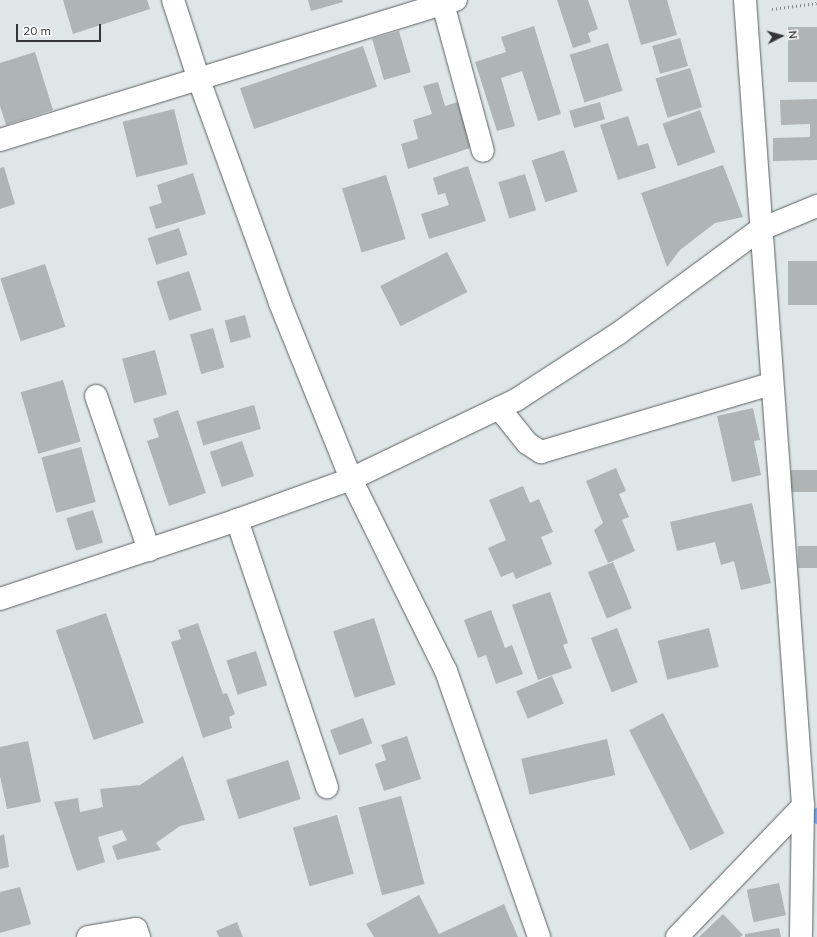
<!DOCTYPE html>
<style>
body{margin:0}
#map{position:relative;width:817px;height:937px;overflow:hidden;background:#dfe6e8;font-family:Mulish,sans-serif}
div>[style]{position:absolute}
.stream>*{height:8px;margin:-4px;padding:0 4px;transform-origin:4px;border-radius:4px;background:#7ca8ed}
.building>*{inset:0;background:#aeb5b4;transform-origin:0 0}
.path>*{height:2.5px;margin-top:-1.25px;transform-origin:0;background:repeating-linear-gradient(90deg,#838888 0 1px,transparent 0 4px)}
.roads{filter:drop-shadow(0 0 1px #5b6162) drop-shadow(0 0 1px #5b6162)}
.street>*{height:22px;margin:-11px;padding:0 11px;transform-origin:11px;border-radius:11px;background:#fff}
.secondary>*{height:22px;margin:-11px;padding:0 11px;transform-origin:11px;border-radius:11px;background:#fff}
span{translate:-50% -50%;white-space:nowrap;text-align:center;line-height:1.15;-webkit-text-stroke:3px #fff;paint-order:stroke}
.north{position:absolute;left:761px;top:16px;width:40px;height:40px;-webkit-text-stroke:3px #fff;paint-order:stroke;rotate:84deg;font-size:11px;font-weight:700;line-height:16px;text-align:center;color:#343737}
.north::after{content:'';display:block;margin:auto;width:14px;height:18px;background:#343737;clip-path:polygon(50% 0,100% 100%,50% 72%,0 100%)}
.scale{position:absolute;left:16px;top:24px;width:85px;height:18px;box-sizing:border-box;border:2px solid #343737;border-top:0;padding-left:5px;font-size:12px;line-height:14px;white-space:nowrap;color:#343737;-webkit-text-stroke:3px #fff;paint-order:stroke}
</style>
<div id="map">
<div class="stream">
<i style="left:817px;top:812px;width:6px;rotate:129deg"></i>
<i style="left:813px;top:817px;width:5px;rotate:37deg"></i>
</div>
<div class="building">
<i style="clip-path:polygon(63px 0,147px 0,150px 9px,73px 34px)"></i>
<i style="clip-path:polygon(308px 0,342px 0,343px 2px,311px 11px)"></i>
<i style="clip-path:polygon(557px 0,588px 0,598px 29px,588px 33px,591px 42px,573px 48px)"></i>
<i style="clip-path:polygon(628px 0,667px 0,677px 35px,641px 45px)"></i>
<i style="clip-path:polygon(534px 26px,561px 114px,538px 121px,522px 71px,501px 78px,515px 126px,497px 131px,475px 62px,506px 52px,501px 37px)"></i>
<i style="left:817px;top:27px;width:55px;height:29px;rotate:90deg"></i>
<i style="left:399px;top:31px;width:43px;height:28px;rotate:74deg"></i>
<i style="left:680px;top:38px;width:29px;height:29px;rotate:74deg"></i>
<i style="left:608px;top:43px;width:50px;height:40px;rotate:73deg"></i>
<i style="left:363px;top:46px;width:43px;height:130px;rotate:71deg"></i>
<i style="clip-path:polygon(35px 52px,53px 110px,6px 125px,0 106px,0 63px)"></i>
<i style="left:690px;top:68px;width:41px;height:36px;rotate:73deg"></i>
<i style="clip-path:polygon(438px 82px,445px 106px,461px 101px,476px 146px,408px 169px,401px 144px,418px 139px,413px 120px,432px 114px,423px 86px)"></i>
<i style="clip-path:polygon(817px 99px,817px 160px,773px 161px,773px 138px,810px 137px,810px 124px,781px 125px,780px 100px)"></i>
<i style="left:600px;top:102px;width:18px;height:32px;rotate:74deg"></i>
<i style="left:174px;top:109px;width:57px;height:53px;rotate:76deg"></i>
<i style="left:700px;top:110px;width:45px;height:40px;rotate:70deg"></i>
<i style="clip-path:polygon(628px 116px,638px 146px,648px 143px,656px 168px,618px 180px,600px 125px)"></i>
<i style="left:564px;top:150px;width:44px;height:34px;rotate:72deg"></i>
<i style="clip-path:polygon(723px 165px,743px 217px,715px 223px,680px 250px,667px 267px,641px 193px)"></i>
<i style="clip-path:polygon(468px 166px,486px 221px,429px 239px,421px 214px,449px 205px,445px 193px,438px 195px,433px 178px)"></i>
<i style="clip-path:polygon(4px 167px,15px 204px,0 209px,0 168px)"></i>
<i style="clip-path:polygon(193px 173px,206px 214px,156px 229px,149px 207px,162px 203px,157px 185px)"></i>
<i style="left:525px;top:174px;width:38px;height:28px;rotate:73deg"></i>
<i style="left:386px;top:175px;width:67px;height:46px;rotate:73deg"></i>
<i style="left:179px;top:228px;width:28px;height:33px;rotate:72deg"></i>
<i style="left:447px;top:252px;width:45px;height:75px;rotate:63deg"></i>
<i style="left:788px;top:261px;width:29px;height:44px"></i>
<i style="left:45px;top:264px;width:66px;height:47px;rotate:72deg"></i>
<i style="left:189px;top:271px;width:41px;height:34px;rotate:72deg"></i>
<i style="left:245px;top:315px;width:23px;height:21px;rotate:75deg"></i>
<i style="left:213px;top:328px;width:41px;height:24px;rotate:74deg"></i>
<i style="left:155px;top:350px;width:46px;height:34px;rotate:75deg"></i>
<i style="left:63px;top:380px;width:64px;height:44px;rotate:74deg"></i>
<i style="left:254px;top:405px;width:25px;height:60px;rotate:74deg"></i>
<i style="clip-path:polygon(753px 408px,760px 440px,754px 441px,761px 475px,732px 482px,717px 416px)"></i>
<i style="clip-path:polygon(178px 410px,206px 493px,169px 506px,147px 441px,159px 437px,153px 419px)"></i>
<i style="left:242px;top:441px;width:37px;height:34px;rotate:71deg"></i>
<i style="left:81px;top:447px;width:57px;height:41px;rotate:75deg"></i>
<i style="clip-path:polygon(616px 468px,626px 491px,619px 494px,629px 517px,622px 520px,635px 551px,608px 563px,594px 530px,603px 523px,586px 481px)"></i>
<i style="left:817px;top:470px;width:22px;height:26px;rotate:90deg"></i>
<i style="clip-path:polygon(523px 486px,530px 503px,539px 499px,553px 532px,541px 537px,552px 564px,516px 579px,513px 572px,501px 577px,488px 548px,506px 540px,489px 500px)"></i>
<i style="clip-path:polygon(752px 503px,771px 583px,741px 590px,734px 561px,721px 565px,715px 542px,677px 551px,670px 522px)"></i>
<i style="left:93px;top:510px;width:34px;height:28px;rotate:73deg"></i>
<i style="left:798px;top:546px;width:19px;height:22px"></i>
<i style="left:613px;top:562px;width:50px;height:27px;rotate:68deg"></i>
<i style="clip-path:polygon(550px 592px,568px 643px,563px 645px,572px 668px,538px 680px,512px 605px)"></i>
<i style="clip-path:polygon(491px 610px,505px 648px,512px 645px,523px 674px,496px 684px,486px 655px,478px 658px,464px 620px)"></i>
<i style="left:106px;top:613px;width:116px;height:53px;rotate:71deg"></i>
<i style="left:374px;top:618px;width:70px;height:43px;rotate:72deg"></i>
<i style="clip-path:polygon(198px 623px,223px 694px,227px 693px,235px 714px,229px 717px,232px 728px,203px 738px,171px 642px,181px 639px,178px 630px)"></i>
<i style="left:617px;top:628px;width:58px;height:28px;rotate:69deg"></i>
<i style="left:709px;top:628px;width:40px;height:53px;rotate:76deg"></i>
<i style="left:256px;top:651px;width:36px;height:31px;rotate:72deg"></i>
<i style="left:552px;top:676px;width:30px;height:39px;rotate:67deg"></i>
<i style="left:663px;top:713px;width:135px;height:38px;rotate:63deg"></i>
<i style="left:363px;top:718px;width:27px;height:35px;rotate:70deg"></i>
<i style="clip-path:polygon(407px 736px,421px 779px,384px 791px,375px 764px,386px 760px,381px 745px)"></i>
<i style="left:607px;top:739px;width:37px;height:88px;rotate:77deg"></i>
<i style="clip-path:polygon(28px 741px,41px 802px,7px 809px,0 776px,0 747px)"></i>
<i style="clip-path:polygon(183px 756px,205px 820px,180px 826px,156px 843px,161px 850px,117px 860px,112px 846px,127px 840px,122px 830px,98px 837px,105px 862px,77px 871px,54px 802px,78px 798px,80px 812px,103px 807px,100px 789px,140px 785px)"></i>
<i style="left:288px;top:760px;width:41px;height:65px;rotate:72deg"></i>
<i style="left:401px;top:796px;width:91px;height:44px;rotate:75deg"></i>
<i style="left:337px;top:815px;width:61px;height:46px;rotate:74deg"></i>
<i style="clip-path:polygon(4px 834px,9px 867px,0 869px,0 836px)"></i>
<i style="left:779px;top:883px;width:33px;height:33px;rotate:78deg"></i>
<i style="clip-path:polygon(20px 887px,31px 924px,0 933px,0 892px)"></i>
<i style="clip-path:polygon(419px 895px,439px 934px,504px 904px,518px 937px,374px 937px,366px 924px)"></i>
<i style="clip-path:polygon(723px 914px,743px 935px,740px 937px,699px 937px)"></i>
<i style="clip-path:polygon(237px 922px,243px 937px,219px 937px,216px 931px)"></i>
<i style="clip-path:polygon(779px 928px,781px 937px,745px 937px,745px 934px)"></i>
</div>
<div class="path">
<i style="left:772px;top:9px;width:45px;rotate:-7.6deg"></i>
</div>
<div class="roads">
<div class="street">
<i style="left:745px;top:0;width:808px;rotate:85.88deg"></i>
<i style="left:803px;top:806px;width:131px;rotate:90.9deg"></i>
<i style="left:443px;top:4px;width:152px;rotate:74.8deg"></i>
<i style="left:0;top:140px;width:477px;rotate:-17.1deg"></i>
<i style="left:96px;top:396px;width:163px;rotate:71deg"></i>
<i style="left:499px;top:408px;width:45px;rotate:51.3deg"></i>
<i style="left:527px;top:443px;width:17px;rotate:33deg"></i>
<i style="left:541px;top:452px;width:240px;rotate:-16.5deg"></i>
<i style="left:237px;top:520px;width:282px;rotate:71.4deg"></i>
<i style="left:88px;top:937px;width:49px;rotate:-9.5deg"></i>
<i style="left:136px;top:929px;width:9px;rotate:69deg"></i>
<i style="left:677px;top:937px;width:182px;rotate:-46.1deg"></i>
</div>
<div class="secondary">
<i style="left:173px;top:0;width:84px;rotate:72deg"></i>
<i style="left:199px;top:80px;width:237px;rotate:70deg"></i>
<i style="left:280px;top:303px;width:190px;rotate:68deg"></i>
<i style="left:351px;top:479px;width:214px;rotate:63.7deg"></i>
<i style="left:446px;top:671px;width:282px;rotate:70.7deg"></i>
<i style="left:0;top:599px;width:250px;rotate:-18.4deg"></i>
<i style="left:237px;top:520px;width:121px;rotate:-19.8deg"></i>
<i style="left:351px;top:479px;width:183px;rotate:-25.6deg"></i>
<i style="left:516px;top:400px;width:123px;rotate:-33deg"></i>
<i style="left:619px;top:333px;width:174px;rotate:-36.3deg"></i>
<i style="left:759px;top:230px;width:63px;rotate:-22.5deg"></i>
</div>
</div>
<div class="north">N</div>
<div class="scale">20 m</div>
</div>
